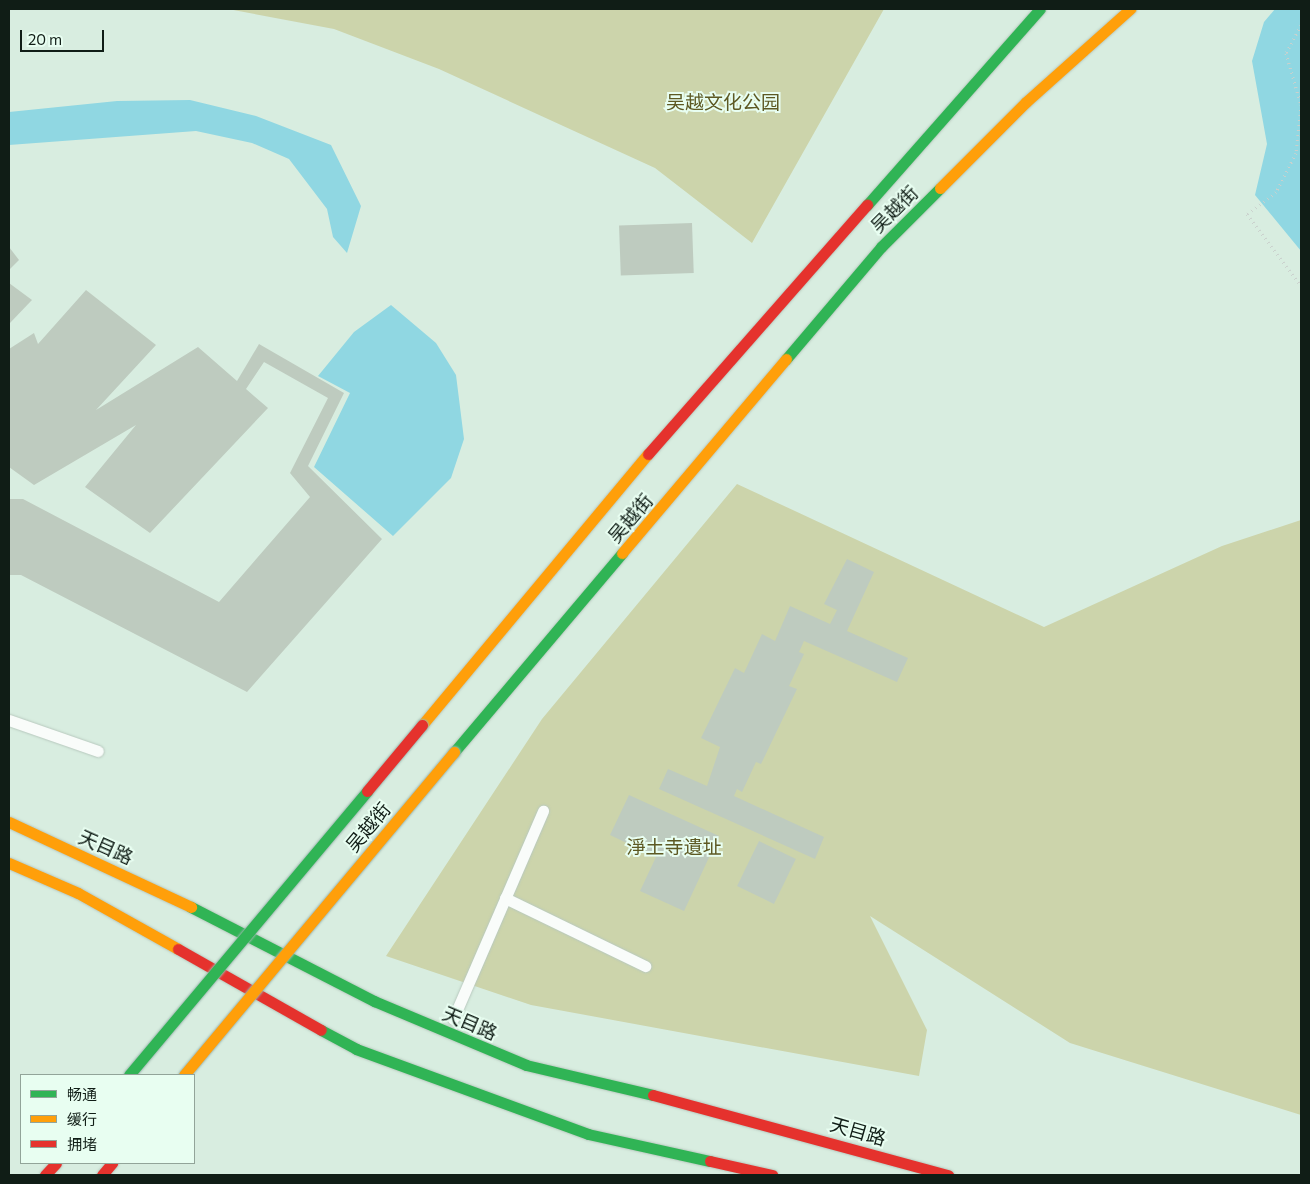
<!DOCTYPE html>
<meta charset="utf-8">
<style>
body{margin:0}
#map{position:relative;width:1310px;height:1184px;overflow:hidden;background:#d8ede0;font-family:Commissioner,"Noto Sans SC",sans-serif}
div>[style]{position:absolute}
.green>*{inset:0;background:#ccd4ab}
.water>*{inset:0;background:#90d7e2}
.building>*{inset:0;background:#becbbf;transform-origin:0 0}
.path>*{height:3px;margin-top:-1.5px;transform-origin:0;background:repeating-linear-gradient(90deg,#cad1cd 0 1px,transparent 0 5px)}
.roads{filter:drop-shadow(0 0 1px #b8c9be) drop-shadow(0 0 1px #b8c9be)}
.lane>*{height:11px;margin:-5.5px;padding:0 5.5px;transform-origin:5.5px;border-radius:5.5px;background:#f9fcfa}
.fast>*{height:11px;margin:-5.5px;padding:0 5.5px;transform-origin:5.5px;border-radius:5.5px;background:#30b455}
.slow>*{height:11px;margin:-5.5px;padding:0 5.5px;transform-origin:5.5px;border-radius:5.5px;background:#ff9f0a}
.jam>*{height:11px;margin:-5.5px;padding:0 5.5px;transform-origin:5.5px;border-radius:5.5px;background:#e5322d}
.bridges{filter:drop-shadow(0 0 1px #9cb6ae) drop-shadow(0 0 1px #9cb6ae)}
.fast-bridge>*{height:11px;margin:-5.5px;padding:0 5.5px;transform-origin:5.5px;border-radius:5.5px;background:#30b455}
.slow-bridge>*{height:11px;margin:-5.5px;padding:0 5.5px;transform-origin:5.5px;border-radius:5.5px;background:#ff9f0a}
.jam-bridge>*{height:11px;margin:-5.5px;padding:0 5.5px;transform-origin:5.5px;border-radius:5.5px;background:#e5322d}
span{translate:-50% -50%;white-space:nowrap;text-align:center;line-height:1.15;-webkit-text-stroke:4px #e8fef1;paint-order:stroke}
.park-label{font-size:19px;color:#5d5923}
.street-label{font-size:19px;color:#101d16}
.frame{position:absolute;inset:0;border:10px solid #101d16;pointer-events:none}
.legend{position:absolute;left:20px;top:1074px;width:175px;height:90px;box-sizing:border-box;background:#e8fef1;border:1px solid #92a499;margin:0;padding:6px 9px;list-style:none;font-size:15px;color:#101d16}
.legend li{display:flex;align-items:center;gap:10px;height:25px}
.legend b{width:25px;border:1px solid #92a499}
.scale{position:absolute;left:20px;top:30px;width:84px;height:22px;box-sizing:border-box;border:2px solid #101d16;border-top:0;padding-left:6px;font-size:15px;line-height:18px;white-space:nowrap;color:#101d16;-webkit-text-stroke:4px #e8fef1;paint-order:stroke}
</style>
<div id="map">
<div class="green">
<i style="clip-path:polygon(228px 9px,884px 9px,752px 243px,655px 168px,439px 69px,334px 29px)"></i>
<i style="clip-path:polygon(737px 484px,1044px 627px,1222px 546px,1301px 520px,1301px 1115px,1070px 1043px,870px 916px,927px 1030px,919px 1076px,531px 1005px,386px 956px,542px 719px)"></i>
</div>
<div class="water">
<i style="clip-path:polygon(1275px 9px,1301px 9px,1301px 251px,1255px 195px,1267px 144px,1252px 61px,1264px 22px)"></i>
<i style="clip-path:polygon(190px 100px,256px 116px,331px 145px,361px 206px,347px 253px,333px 237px,327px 209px,289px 159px,252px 143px,196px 131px,9px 145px,9px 112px,117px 101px)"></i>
<i style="clip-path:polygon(391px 305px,436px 343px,456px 375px,464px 439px,451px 478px,393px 536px,314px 467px,350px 393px,318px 376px,354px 332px)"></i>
</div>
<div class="building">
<i style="left:692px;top:223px;width:50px;height:73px;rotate:88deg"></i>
<i style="clip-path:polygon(9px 247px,19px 260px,9px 270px)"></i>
<i style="clip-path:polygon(9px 283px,32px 300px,9px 324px)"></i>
<i style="clip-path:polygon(86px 290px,156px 345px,96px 410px,198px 347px,237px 381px,259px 344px,344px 393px,308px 466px,382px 539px,247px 692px,21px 575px,9px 575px,9px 499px,23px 499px,219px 602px,310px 497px,290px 473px,328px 398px,264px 362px,246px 389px,268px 408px,150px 533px,85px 487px,136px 425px,34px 485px,9px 467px,9px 349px,34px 333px,38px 344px)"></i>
<i style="clip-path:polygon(847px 559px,874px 572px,847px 631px,908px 658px,897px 682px,804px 641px,799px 652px,804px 654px,789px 686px,797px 689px,761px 764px,756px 762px,742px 792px,737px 789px,734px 796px,824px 837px,815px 859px,659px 789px,668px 769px,707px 786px,720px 747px,701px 738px,735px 668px,744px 673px,762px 634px,775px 641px,790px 606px,830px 624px,837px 610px,824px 604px)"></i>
<i style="clip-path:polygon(629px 795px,719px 836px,684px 911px,640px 891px,656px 857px,610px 835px)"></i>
<i style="left:759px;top:841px;width:41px;height:50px;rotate:26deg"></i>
</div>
<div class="path">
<i style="left:1301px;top:25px;width:32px;rotate:118deg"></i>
<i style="left:1286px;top:53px;width:54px;rotate:73.9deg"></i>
<i style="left:1301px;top:105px;width:48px;rotate:95.9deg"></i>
<i style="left:1296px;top:153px;width:44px;rotate:117.1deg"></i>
<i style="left:1276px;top:192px;width:36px;rotate:143deg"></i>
<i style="left:1247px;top:214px;width:90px;rotate:53.1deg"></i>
</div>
<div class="roads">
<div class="lane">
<i style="left:9px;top:720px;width:94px;rotate:19.2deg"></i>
<i style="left:505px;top:898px;width:156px;rotate:25.9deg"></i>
<i style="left:453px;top:1019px;width:227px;rotate:-66.6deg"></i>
</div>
<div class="fast">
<i style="left:867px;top:205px;width:261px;rotate:-48.6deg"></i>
<i style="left:786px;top:359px;width:147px;rotate:-49.7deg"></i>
<i style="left:881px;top:247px;width:83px;rotate:-45deg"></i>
<i style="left:454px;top:752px;width:260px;rotate:-49.8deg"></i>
<i style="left:191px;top:907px;width:206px;rotate:27.2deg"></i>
<i style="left:374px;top:1001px;width:165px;rotate:22.8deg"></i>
<i style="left:526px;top:1065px;width:130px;rotate:13.3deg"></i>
<i style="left:321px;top:1030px;width:40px;rotate:28deg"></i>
<i style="left:356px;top:1049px;width:247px;rotate:20.1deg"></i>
<i style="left:588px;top:1134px;width:125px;rotate:12.5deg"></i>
</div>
<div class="slow">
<i style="left:940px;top:188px;width:122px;rotate:-45deg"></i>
<i style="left:1026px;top:102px;width:140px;rotate:-41.8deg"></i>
<i style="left:622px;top:553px;width:254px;rotate:-49.8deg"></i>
<i style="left:422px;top:725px;width:353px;rotate:-50.2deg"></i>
<i style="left:9px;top:822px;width:201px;rotate:25deg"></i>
<i style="left:9px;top:863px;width:75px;rotate:23.5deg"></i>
<i style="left:78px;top:893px;width:115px;rotate:29.2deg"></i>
</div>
<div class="jam">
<i style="left:648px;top:454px;width:332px;rotate:-48.7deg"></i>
<i style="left:178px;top:949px;width:164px;rotate:29.5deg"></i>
<i style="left:653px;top:1095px;width:306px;rotate:15.2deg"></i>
<i style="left:710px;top:1161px;width:64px;rotate:12.7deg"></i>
<i style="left:45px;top:1175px;width:16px;rotate:-47deg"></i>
<i style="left:102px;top:1175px;width:16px;rotate:-50deg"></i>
</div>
</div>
<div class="bridges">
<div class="fast-bridge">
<i style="left:129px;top:1075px;width:371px;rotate:-50deg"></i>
</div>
<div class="slow-bridge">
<i style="left:184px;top:1075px;width:421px;rotate:-50.1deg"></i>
</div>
<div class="jam-bridge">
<i style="left:367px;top:791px;width:86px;rotate:-50.2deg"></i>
</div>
</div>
<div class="park-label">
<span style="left:723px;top:102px">吴越文化公园</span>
<span style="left:674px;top:847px">淨土寺遺址</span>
</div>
<div class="street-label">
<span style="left:894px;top:209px;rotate:-45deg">吴越街</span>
<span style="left:630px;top:518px;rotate:-50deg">吴越街</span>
<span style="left:368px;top:827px;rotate:-50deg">吴越街</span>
<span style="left:106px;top:847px;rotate:24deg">天目路</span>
<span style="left:470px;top:1023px;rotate:23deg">天目路</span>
<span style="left:858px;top:1131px;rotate:16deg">天目路</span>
</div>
<div class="frame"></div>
<ul class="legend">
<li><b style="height:6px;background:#30b455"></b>畅通</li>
<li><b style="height:6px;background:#ff9f0a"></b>缓行</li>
<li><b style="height:6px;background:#e5322d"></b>拥堵</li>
</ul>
<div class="scale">20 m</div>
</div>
